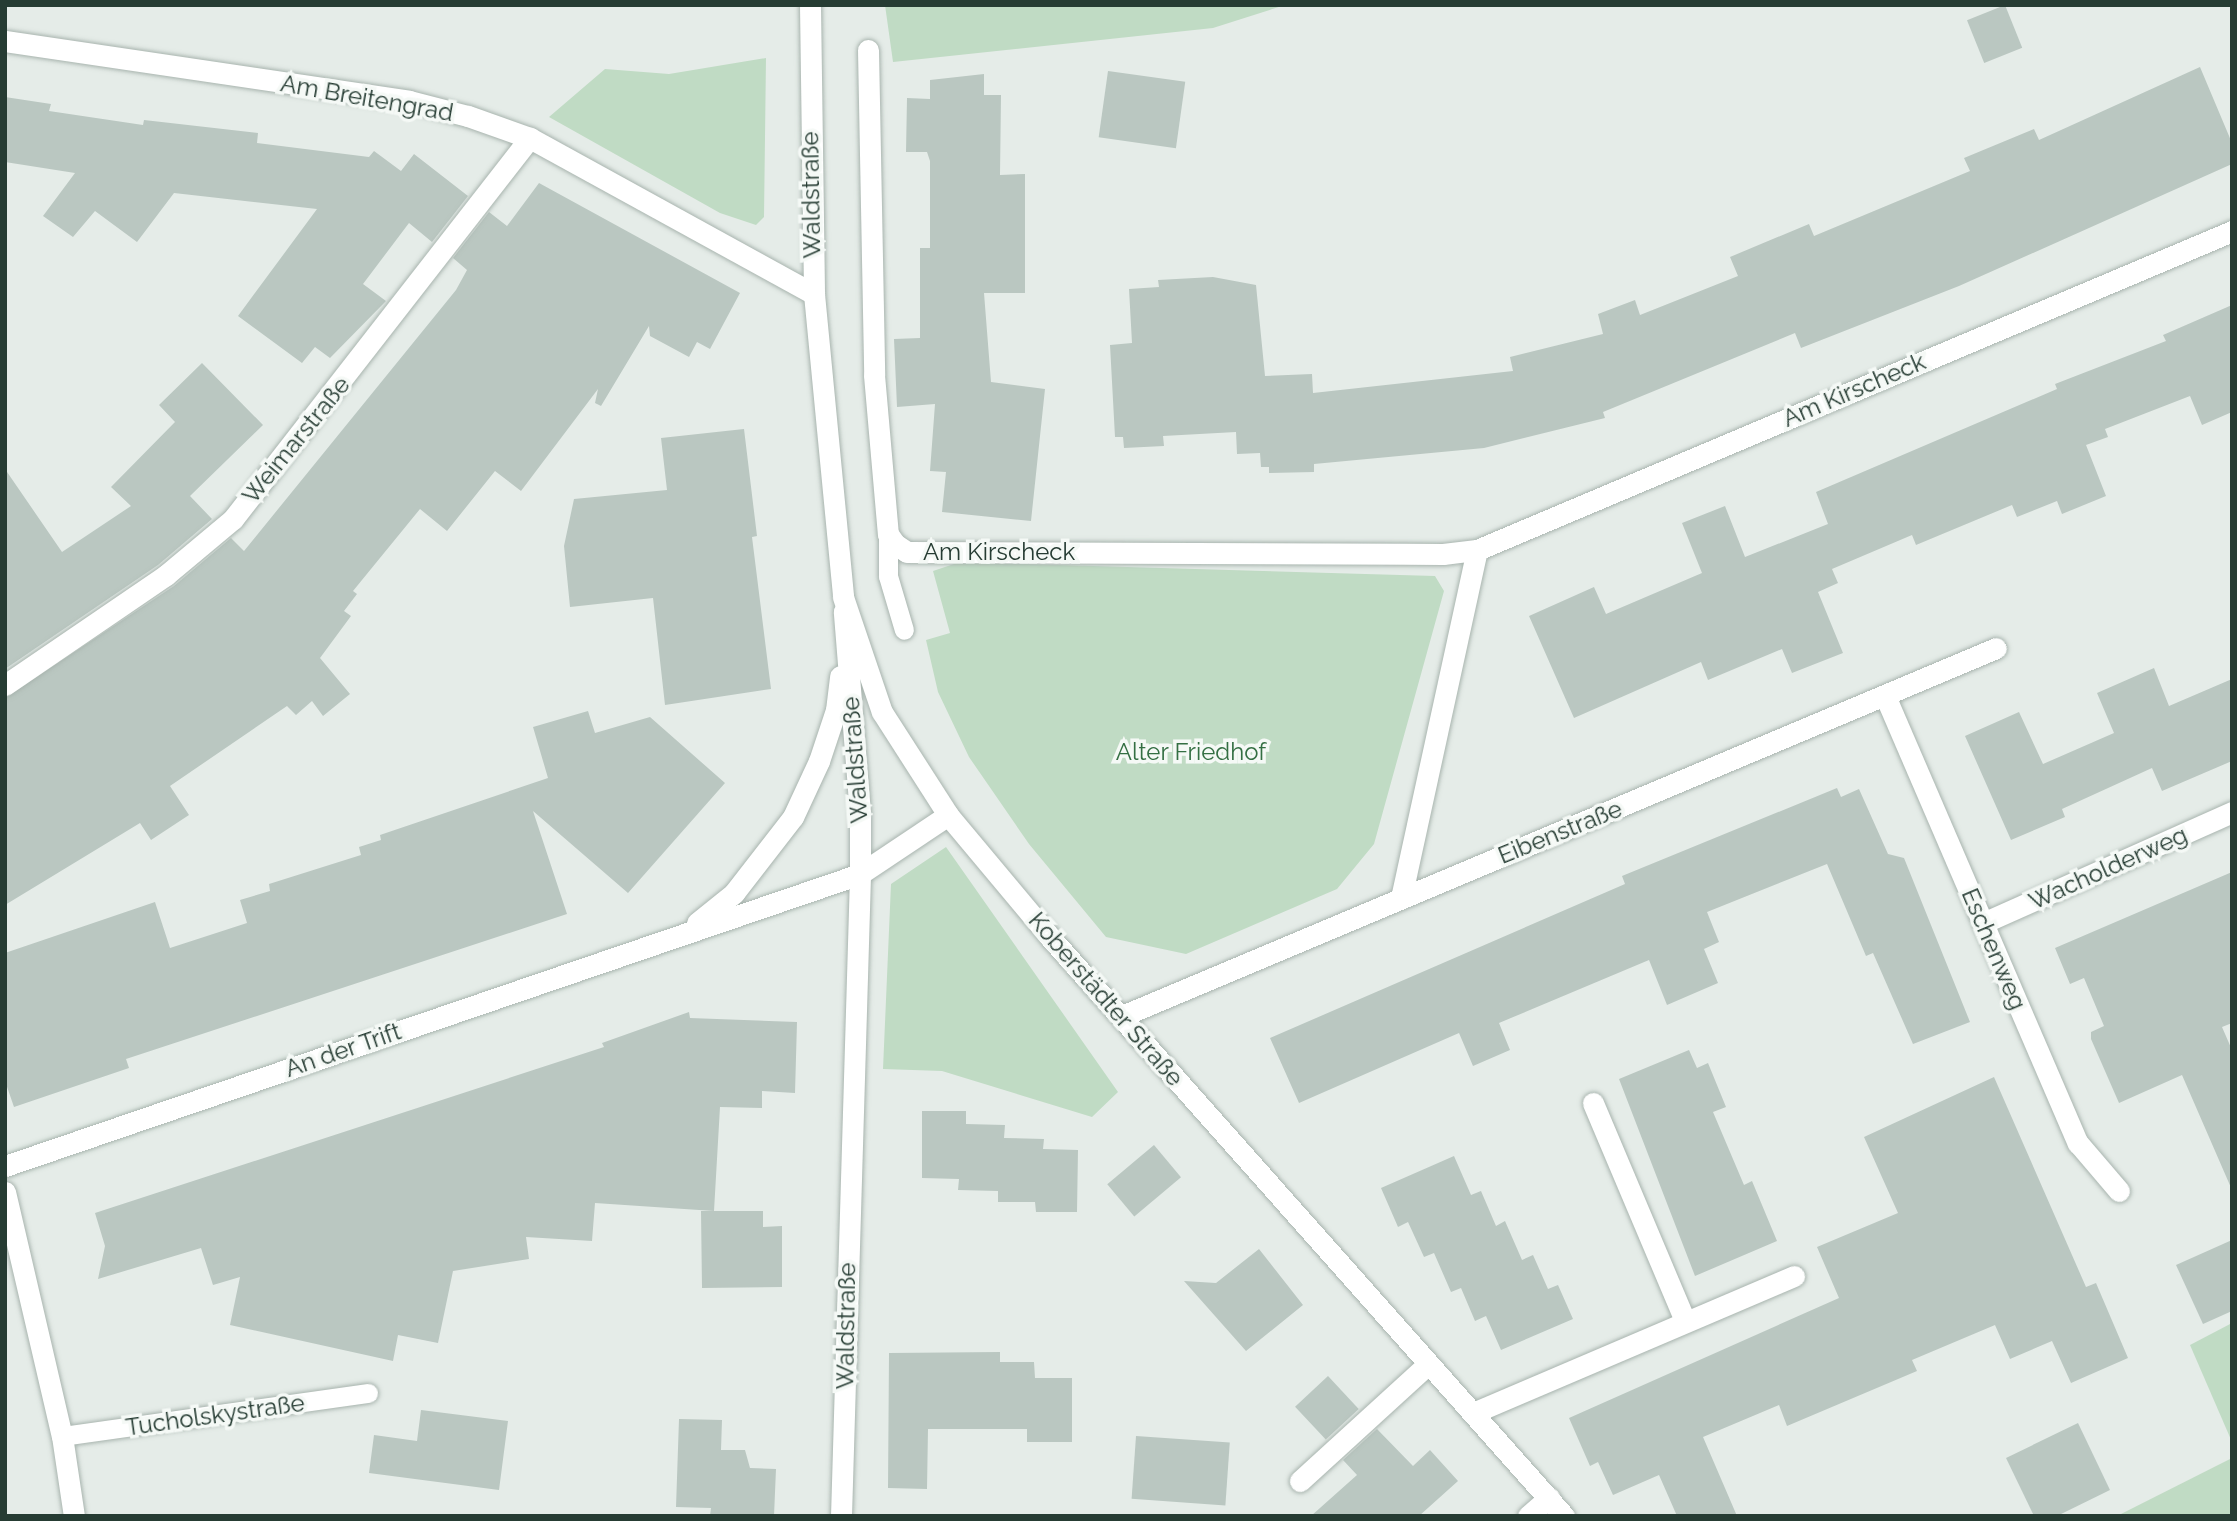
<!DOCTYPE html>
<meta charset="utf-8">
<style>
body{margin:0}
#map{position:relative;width:2237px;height:1521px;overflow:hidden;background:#e5ece8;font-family:Raleway,sans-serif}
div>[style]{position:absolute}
.green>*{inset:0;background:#c0dbc4}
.building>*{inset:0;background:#bac7c1;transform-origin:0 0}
.roads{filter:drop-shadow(0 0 2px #a8b4ae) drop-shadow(0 0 2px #a8b4ae)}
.service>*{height:19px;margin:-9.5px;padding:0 9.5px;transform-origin:9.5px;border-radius:9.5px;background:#fff}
.minor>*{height:21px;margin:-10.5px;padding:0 10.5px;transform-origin:10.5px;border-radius:10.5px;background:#fff}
.tertiary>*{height:21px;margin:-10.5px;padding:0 10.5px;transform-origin:10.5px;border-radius:10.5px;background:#fff}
span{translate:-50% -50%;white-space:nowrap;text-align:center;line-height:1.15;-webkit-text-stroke:7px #f5f9f6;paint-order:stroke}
.street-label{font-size:24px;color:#263c33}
.park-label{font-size:24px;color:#346f43}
.frame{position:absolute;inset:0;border:7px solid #263c33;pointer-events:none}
</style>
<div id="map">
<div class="green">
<i style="clip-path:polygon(885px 5px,1285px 5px,1213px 28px,893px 62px)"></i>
<i style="clip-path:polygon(766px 58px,764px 217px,756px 225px,720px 213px,549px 117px,605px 69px,669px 74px)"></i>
<i style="clip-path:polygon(960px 562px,1435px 576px,1444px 591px,1374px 844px,1337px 889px,1186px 954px,1106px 937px,1029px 844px,969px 757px,938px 692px,926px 640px,950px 633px,933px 571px)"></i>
<i style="clip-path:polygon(946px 847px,1118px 1092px,1092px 1117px,942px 1071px,883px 1069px,891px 884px)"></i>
<i style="clip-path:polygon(2232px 1323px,2232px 1442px,2190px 1345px)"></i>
<i style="clip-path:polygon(2232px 1458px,2232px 1516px,2117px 1516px)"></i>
</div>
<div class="building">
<i style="left:2005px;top:5px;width:46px;height:41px;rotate:68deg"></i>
<i style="clip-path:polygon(2200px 67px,2232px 143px,2232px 164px,1959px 286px,1801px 348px,1795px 333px,1603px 412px,1605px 418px,1484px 448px,1314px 464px,1314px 472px,1269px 473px,1269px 467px,1261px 467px,1260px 453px,1237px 454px,1236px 432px,1163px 436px,1164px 446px,1124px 448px,1123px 437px,1115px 437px,1110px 345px,1132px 343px,1129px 289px,1159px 287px,1158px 280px,1213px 277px,1256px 285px,1265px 376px,1312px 374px,1313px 393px,1513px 371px,1510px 357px,1603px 334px,1598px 314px,1635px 300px,1640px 315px,1738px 276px,1730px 257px,1809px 224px,1814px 236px,1970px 171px,1964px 158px,2034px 129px,2039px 140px)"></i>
<i style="left:1108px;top:71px;width:78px;height:67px;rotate:8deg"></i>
<i style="clip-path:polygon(984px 74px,984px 95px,1001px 95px,1000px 175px,1025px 174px,1025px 293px,984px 293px,991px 382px,1045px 389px,1031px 521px,942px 512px,946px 472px,930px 471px,935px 404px,897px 407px,894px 339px,920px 338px,920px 248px,930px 248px,930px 161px,927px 152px,906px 152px,907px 98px,930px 99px,930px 80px)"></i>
<i style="clip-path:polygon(5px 97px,51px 104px,49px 111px,143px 125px,144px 120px,258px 133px,257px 143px,369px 157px,374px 151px,401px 171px,414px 154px,468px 196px,432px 242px,409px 223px,363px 284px,386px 301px,330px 358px,315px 347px,302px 363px,238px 316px,317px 209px,174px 193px,137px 242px,95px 211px,73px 237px,43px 216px,75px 173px,5px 162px)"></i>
<i style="clip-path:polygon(539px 183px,740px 293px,710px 349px,697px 342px,689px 357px,650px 336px,649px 326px,601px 406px,595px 403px,598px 389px,521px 491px,495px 471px,447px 531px,420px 509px,353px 591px,357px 594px,344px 611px,351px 616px,320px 658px,350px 694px,323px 716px,312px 701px,296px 715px,287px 706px,170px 786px,189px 815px,151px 840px,140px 823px,5px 905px,5px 698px,174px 586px,231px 538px,244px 551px,456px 290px,467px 270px,453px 258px,489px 212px,507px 226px)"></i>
<i style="clip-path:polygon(2232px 305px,2232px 412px,2202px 425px,2190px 396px,2105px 429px,2108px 437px,2086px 445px,2106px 496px,2062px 514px,2057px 501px,2017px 517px,2012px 505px,1916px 545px,1912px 535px,1832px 569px,1838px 583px,1818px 592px,1843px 653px,1792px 673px,1782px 649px,1708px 680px,1701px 662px,1574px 718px,1529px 616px,1594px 587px,1606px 614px,1702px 573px,1682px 523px,1725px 506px,1745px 557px,1828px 524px,1816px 492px,2057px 389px,2055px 384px,2166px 341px,2163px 335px)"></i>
<i style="clip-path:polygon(202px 363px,263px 425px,190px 496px,212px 519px,158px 565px,5px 669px,5px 469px,62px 552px,131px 506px,111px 487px,175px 422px,159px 405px)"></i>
<i style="clip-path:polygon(744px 429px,757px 536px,752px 537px,771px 689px,665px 705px,653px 598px,570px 607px,564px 546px,574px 499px,667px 490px,661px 438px)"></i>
<i style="clip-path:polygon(2154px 668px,2169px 706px,2232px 679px,2232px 761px,2162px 791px,2152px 768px,2062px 809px,2065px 817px,2011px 840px,1965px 736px,2019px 712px,2043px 764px,2114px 733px,2097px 693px)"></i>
<i style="clip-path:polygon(588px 711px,595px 733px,650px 717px,725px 783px,628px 893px,533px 811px,567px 914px,126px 1059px,129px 1068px,14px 1107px,5px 1081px,5px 953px,155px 902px,170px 948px,247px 923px,240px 900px,270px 891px,269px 884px,361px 855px,359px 847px,381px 840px,380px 835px,548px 778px,533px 727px)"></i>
<i style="clip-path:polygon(1837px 788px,1841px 797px,1859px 789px,1888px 854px,1904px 858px,1970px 1022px,1913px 1044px,1873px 953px,1866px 956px,1827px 864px,1707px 912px,1719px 942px,1704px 949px,1718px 983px,1667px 1005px,1649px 960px,1499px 1023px,1510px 1050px,1473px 1066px,1459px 1033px,1299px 1103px,1270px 1038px,1625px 884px,1622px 876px)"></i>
<i style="clip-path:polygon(2232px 872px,2232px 1023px,2222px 1027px,2232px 1050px,2232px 1190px,2182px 1075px,2119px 1103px,2091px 1039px,2091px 1032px,2104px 1026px,2084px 978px,2070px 984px,2055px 948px)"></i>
<i style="clip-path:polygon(689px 1012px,690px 1018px,797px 1022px,795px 1093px,762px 1091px,762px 1108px,720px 1107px,714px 1211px,595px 1203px,592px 1241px,526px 1237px,529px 1259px,453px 1271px,438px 1343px,398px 1335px,393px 1361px,230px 1325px,240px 1277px,213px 1285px,201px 1248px,98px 1279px,105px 1246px,95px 1213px,604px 1047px,602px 1043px)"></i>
<i style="clip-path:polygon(1689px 1050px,1697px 1068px,1708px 1063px,1726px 1107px,1713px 1112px,1744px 1185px,1752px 1181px,1777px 1241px,1695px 1276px,1619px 1079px)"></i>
<i style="clip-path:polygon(1994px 1077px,2086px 1287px,2096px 1283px,2128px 1358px,2071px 1383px,2052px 1341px,2010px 1359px,1995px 1325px,1912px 1360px,1917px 1371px,1787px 1426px,1779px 1405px,1703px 1437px,1737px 1516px,1677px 1516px,1659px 1475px,1613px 1495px,1598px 1462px,1590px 1466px,1569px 1418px,1839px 1298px,1817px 1247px,1898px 1213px,1864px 1137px)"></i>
<i style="clip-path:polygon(922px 1111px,966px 1111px,966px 1124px,1005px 1125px,1004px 1138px,1044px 1139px,1043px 1149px,1078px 1150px,1077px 1212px,1036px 1212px,1035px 1202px,998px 1202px,998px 1191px,958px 1190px,959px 1179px,922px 1178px)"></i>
<i style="left:1154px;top:1145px;width:42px;height:61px;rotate:50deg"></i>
<i style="clip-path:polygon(1454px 1156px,1471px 1195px,1481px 1191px,1496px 1226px,1505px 1221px,1522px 1260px,1533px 1255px,1548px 1289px,1558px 1285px,1573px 1319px,1501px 1350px,1486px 1316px,1475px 1321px,1461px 1288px,1451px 1292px,1434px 1253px,1424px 1257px,1408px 1222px,1398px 1227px,1381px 1188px)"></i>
<i style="clip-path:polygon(701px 1211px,763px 1211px,763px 1227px,782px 1226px,782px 1287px,702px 1288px)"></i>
<i style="clip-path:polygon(2232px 1240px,2232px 1311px,2203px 1324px,2176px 1265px)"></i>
<i style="clip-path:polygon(1259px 1249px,1303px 1305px,1246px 1351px,1184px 1281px,1216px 1283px)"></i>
<i style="clip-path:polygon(1000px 1352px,1000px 1362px,1034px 1362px,1035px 1378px,1072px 1378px,1072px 1442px,1027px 1442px,1027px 1429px,928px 1429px,927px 1489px,888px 1488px,889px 1353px)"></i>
<i style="left:1328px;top:1376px;width:45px;height:45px;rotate:47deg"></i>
<i style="clip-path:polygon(421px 1410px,508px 1421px,499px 1490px,369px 1473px,374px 1435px,417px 1441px)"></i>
<i style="clip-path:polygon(679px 1419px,722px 1420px,721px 1450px,745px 1450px,750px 1468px,776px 1469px,774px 1516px,710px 1516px,711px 1508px,676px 1507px)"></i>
<i style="clip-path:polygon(2078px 1423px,2110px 1490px,2057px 1516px,2034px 1516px,2006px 1458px)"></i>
<i style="clip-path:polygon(1377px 1429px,1413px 1466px,1430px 1450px,1458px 1481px,1419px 1516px,1311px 1516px,1357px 1475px,1343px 1460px)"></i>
<i style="left:1136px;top:1436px;width:94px;height:63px;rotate:4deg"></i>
</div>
<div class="roads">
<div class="service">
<i style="left:888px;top:534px;width:42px;rotate:90deg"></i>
<i style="left:888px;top:576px;width:56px;rotate:73.5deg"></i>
<i style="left:62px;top:1436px;width:309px;rotate:-8deg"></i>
</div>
<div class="minor">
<i style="left:5px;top:41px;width:408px;rotate:8.4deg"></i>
<i style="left:409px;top:101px;width:61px;rotate:14.3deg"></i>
<i style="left:468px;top:116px;width:66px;rotate:19.5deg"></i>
<i style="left:530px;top:138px;width:324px;rotate:28.8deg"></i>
<i style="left:868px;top:50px;width:325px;rotate:88.9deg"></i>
<i style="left:874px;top:375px;width:160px;rotate:85deg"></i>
<i style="left:888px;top:534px;width:12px;rotate:55deg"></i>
<i style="left:895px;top:544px;width:14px;rotate:34deg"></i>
<i style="left:907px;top:552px;width:536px;rotate:0.21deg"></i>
<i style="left:1443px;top:554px;width:34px;rotate:-7deg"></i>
<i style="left:5px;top:685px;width:195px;rotate:-34.3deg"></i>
<i style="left:166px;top:575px;width:87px;rotate:-39.9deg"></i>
<i style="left:233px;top:519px;width:483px;rotate:-52.1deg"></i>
<i style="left:1886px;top:698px;width:485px;rotate:66.7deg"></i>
<i style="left:2078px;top:1143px;width:63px;rotate:49.5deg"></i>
<i style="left:1401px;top:898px;width:356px;rotate:-77.7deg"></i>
<i style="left:1477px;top:550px;width:820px;rotate:-22.9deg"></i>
<i style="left:697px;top:923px;width:48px;rotate:-39deg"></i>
<i style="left:734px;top:893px;width:96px;rotate:-52.2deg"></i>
<i style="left:793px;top:817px;width:62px;rotate:-65.1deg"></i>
<i style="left:819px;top:761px;width:54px;rotate:-71.6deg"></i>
<i style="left:836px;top:710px;width:34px;rotate:-83deg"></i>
<i style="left:1983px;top:923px;width:273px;rotate:-24deg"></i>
<i style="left:1122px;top:1016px;width:948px;rotate:-22.83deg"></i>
<i style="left:1593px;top:1103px;width:237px;rotate:67.1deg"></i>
<i style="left:5px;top:1166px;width:903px;rotate:-18.86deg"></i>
<i style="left:860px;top:874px;width:106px;rotate:-33.8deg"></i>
<i style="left:5px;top:1192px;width:251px;rotate:76.9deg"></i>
<i style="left:62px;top:1436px;width:81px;rotate:81.5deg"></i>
<i style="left:1473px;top:1413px;width:349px;rotate:-23.1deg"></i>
<i style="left:1300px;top:1481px;width:173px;rotate:-42.4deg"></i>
<i style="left:841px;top:1516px;width:642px;rotate:-88.3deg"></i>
<i style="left:860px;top:874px;width:61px;rotate:-90deg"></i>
<i style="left:860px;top:813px;width:202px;rotate:-94.6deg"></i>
<i style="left:1528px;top:1516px;width:28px;rotate:-41deg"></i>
</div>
<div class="tertiary">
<i style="left:810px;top:5px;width:289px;rotate:89.2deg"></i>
<i style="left:814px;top:294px;width:304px;rotate:84.5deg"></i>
<i style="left:843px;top:597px;width:121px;rotate:71.3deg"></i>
<i style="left:882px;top:712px;width:122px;rotate:57.3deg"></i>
<i style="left:948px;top:815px;width:158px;rotate:50.1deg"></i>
<i style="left:1049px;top:936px;width:776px;rotate:48.4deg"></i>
</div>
</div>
<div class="street-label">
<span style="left:367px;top:98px;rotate:10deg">Am Breitengrad</span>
<span style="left:811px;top:195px;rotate:-91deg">Waldstraße</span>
<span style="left:1854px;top:390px;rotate:-23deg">Am Kirscheck</span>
<span style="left:296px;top:440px;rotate:-51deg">Weimarstraße</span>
<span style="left:999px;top:552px">Am Kirscheck</span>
<span style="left:855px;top:760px;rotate:-94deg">Waldstraße</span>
<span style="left:1560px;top:832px;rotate:-22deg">Eibenstraße</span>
<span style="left:2108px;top:868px;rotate:-24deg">Wacholderweg</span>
<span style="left:1994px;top:949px;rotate:67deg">Eschenweg</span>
<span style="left:1106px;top:999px;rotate:49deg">Koberstädter Straße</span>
<span style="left:343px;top:1050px;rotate:-19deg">An der Trift</span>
<span style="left:846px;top:1326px;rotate:-89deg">Waldstraße</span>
<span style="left:215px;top:1415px;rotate:-8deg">Tucholskystraße</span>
</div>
<div class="park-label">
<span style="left:1191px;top:752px">Alter Friedhof</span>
</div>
<div class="frame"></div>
</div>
